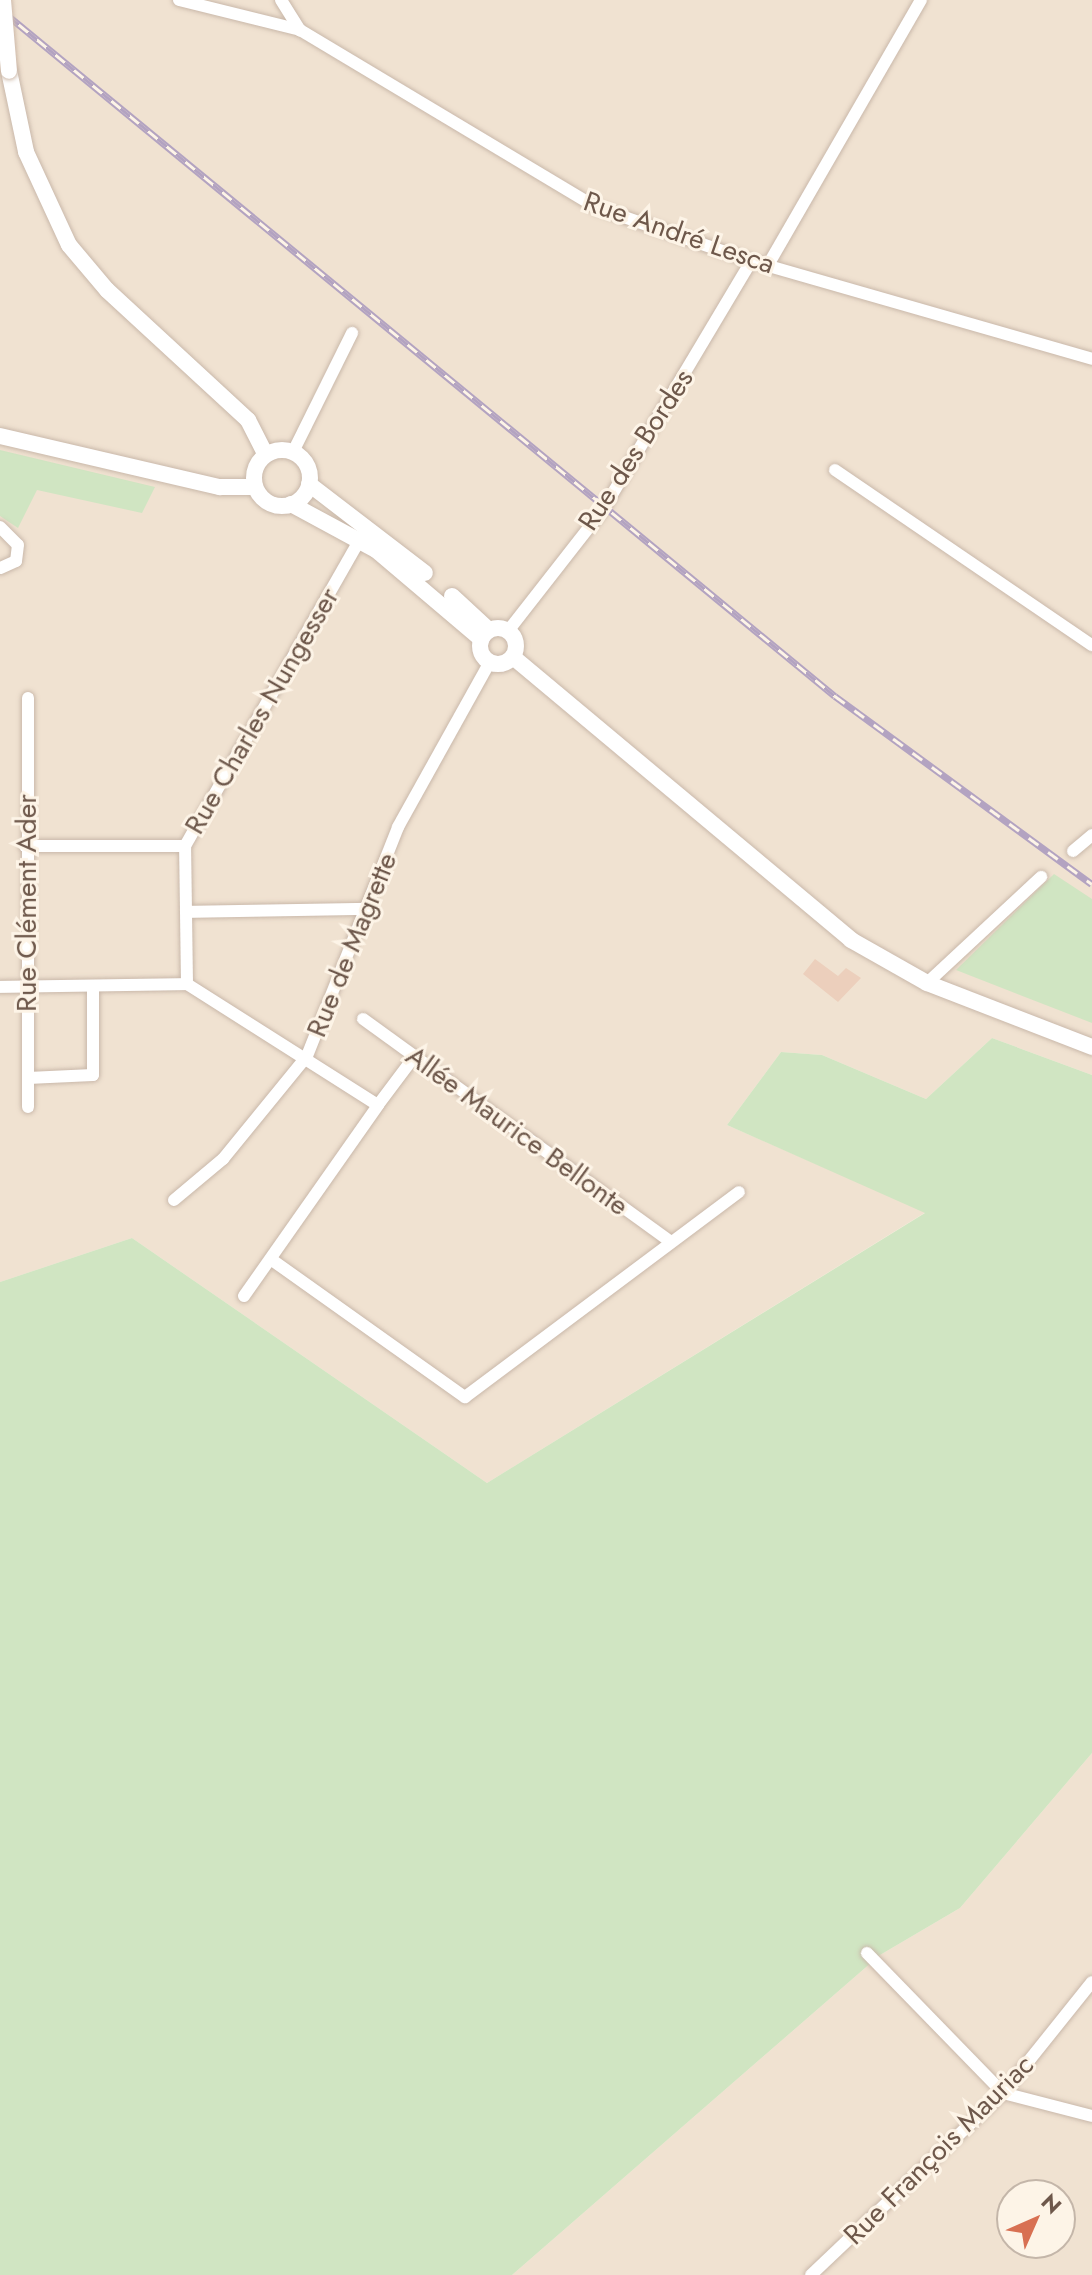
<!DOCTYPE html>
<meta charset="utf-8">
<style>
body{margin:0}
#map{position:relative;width:1092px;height:2275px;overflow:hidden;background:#f9f0e2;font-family:Jost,sans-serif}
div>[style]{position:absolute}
.residential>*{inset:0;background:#f0e2d1}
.green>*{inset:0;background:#d0e5c2}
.building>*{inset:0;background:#eccfbc}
.roads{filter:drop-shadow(0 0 2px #c9b8aa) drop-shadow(0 0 2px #c9b8aa)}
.street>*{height:12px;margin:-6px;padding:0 6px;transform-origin:6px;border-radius:6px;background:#fff}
.secondary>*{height:16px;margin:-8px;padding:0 8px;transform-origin:8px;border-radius:8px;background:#fff}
.secondary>.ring{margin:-8px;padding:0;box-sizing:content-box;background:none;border:16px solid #fff;border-radius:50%}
.rail>*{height:7px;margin-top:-3.5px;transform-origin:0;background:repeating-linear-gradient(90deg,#fdf4e7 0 12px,#b3a3c1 0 24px);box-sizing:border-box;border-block:2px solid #b3a3c1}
.bridges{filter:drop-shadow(0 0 2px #cebaaa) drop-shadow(0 0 2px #cebaaa)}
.secondary-bridge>*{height:16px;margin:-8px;padding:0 8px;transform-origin:8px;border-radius:8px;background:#fff}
span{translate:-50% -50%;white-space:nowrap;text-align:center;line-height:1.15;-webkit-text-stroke:6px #fdf4e7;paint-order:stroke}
.street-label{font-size:28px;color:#6e584b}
.north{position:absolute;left:996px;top:2179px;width:80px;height:80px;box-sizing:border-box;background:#fdf4e7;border:2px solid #c4b6a9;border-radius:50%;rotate:45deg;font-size:22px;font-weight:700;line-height:32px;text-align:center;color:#6e584b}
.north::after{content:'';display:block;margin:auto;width:28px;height:36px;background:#d87052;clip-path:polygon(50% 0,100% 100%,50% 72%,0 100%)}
</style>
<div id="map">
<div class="residential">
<i style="clip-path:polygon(0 0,1092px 0,1092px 1075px,992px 1038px,926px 1099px,822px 1055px,781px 1052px,727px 1125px,926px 1212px,487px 1483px,132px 1238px,0 1282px)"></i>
<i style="clip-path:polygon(evenodd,1092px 1753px,1092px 2275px,512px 2275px,880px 1955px,960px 1908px,1092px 1753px,1012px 2195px,1060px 2195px,1060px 2243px,1012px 2243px,1012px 2195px)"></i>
</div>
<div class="green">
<i style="clip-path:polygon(0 450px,155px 487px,142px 513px,37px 490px,18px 528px,0 516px)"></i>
<i style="clip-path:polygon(1054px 874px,1092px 899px,1092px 1023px,956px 970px)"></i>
<i style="clip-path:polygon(992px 1038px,1092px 1075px,1092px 1753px,960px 1908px,880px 1955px,512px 2275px,0 2275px,0 1282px,132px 1238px,487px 1483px,925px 1213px,727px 1125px,781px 1052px,822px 1055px,926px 1099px)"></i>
</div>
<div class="building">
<i style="clip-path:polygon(815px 959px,838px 976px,846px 968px,861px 978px,838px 1002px,803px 974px)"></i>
</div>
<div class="roads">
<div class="street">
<i style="left:179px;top:0;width:125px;rotate:13.9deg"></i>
<i style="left:281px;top:0;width:36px;rotate:58deg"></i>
<i style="left:300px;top:30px;width:347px;rotate:30.9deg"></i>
<i style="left:598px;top:208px;width:162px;rotate:19.1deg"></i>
<i style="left:751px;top:261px;width:355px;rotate:16deg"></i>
<i style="left:768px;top:265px;width:306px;rotate:-60deg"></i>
<i style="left:293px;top:452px;width:133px;rotate:-63.6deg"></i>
<i style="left:835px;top:470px;width:311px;rotate:34.3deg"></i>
<i style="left:0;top:527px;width:25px;rotate:45deg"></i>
<i style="left:18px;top:545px;width:16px;rotate:97deg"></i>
<i style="left:16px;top:561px;width:17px;rotate:156deg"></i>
<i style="left:508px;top:631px;width:156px;rotate:-52deg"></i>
<i style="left:604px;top:508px;width:287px;rotate:-59.2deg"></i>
<i style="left:25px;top:846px;width:160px"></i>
<i style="left:1073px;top:851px;width:25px;rotate:-40deg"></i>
<i style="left:186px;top:912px;width:179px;rotate:-1deg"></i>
<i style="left:927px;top:983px;width:156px;rotate:-42.9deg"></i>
<i style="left:187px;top:984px;width:138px;rotate:-90.8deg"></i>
<i style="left:185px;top:846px;width:353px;rotate:-60.3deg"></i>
<i style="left:0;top:987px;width:187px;rotate:-0.9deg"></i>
<i style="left:187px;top:984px;width:226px;rotate:32.4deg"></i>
<i style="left:378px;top:1105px;width:60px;rotate:-53.1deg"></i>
<i style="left:363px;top:1019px;width:380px;rotate:35.9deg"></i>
<i style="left:28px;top:1078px;width:65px;rotate:-2.6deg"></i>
<i style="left:93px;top:1075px;width:89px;rotate:-90deg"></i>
<i style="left:28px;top:1107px;width:409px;rotate:-90deg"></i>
<i style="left:174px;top:1200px;width:64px;rotate:-39.9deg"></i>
<i style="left:223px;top:1159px;width:133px;rotate:-50.8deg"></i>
<i style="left:307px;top:1056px;width:246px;rotate:-68.3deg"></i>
<i style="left:398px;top:827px;width:189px;rotate:-60.9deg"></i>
<i style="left:272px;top:1260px;width:237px;rotate:35.4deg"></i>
<i style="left:465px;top:1397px;width:342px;rotate:-36.8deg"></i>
<i style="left:244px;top:1296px;width:233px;rotate:-54.9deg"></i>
<i style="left:867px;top:1953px;width:195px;rotate:45.8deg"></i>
<i style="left:1003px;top:2093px;width:92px;rotate:14.5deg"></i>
<i style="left:811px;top:2275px;width:265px;rotate:-43.5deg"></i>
<i style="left:1003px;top:2093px;width:142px;rotate:-51.3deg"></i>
</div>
<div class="secondary">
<i style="left:9px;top:71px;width:83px;rotate:78.1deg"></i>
<i style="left:26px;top:152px;width:102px;rotate:65.2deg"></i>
<i style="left:69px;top:245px;width:59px;rotate:49.8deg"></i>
<i style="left:107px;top:290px;width:192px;rotate:42.7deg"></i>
<i style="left:248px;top:420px;width:39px;rotate:63deg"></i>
<i style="left:0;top:436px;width:226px;rotate:13.1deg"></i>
<i style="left:220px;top:487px;width:35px"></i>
<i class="ring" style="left:254px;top:450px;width:40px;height:40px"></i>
<i style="left:309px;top:484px;width:146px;rotate:37.5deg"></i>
<i style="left:291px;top:504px;width:97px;rotate:28.4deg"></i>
<i style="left:376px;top:550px;width:138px;rotate:40.3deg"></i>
<i style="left:452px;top:596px;width:50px;rotate:42.6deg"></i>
<i class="ring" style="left:480px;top:628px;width:20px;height:20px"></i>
<i style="left:513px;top:657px;width:441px;rotate:39.9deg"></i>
<i style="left:851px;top:940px;width:87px;rotate:29.5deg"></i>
<i style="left:927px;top:983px;width:177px;rotate:21.2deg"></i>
</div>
</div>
<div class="rail">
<i style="left:0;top:9px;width:1081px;rotate:39.45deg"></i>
<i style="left:835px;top:696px;width:318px;rotate:36.2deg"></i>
</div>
<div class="bridges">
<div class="secondary-bridge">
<i style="left:3px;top:0;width:71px;rotate:85.2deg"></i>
</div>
</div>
<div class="street-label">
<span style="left:679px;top:233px;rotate:19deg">Rue André Lesca</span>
<span style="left:636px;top:450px;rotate:-57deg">Rue des Bordes</span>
<span style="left:262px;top:711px;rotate:-60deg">Rue Charles Nungesser</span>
<span style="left:27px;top:903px;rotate:-90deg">Rue Clément Ader</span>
<span style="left:352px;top:945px;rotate:-68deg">Rue de Magrette</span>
<span style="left:517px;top:1131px;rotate:36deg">Allée Maurice Bellonte</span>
<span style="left:939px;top:2150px;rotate:-45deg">Rue François Mauriac</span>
</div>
<div class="north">N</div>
</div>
